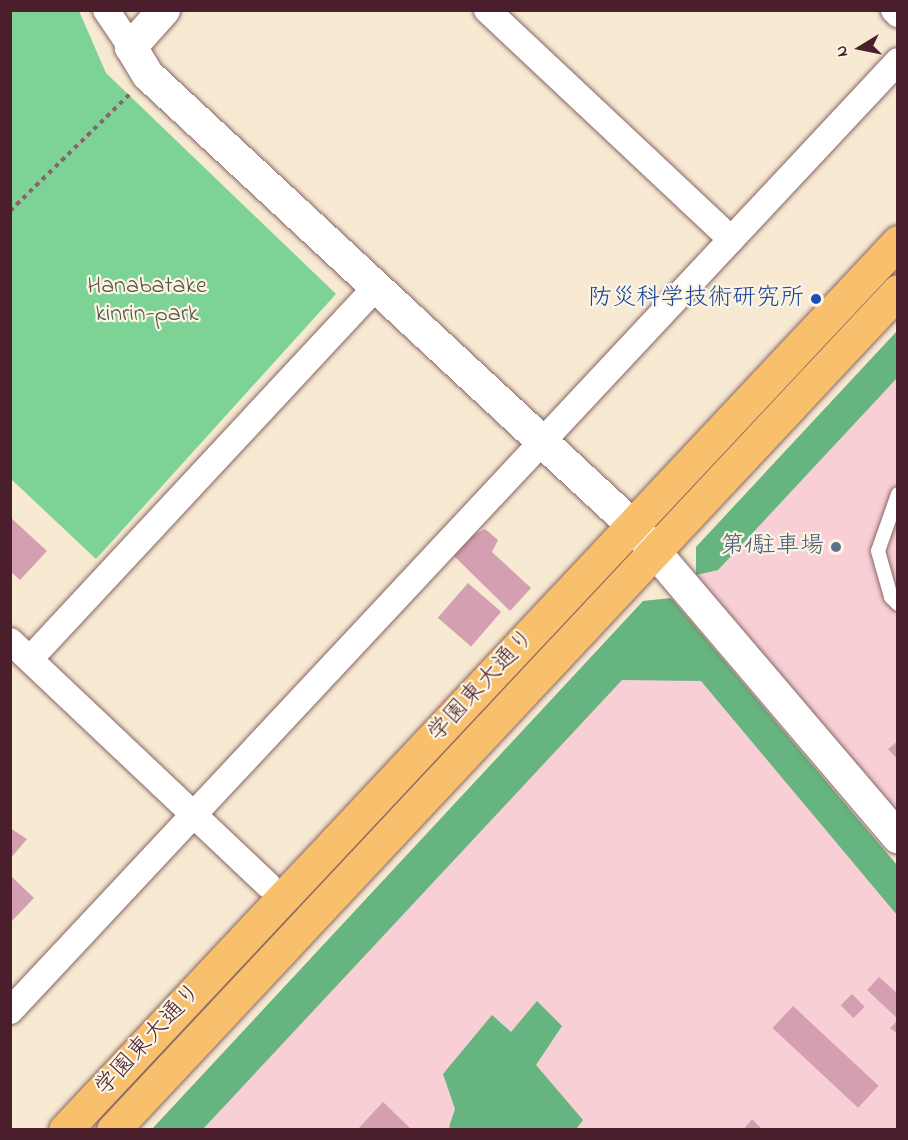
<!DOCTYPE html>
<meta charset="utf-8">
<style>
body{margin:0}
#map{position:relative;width:908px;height:1140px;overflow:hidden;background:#f7e9d2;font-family:"Indie Flower","Klee One",sans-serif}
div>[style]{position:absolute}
.built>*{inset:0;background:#f7cfd5}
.green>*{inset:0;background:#7dd296}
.forest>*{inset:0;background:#66b47f}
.building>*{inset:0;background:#d49fb0;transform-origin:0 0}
.path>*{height:4px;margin-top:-2px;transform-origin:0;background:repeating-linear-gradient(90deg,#876665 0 4.5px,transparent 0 9px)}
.roads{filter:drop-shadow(0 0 2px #876665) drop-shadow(0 0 2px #876665)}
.service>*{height:14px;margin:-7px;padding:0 7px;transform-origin:7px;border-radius:7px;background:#fff}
.minor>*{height:26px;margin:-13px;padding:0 13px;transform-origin:13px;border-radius:13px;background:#fff}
.tertiary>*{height:32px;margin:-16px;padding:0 16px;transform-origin:16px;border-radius:16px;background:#fff}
.primary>*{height:33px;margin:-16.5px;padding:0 16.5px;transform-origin:16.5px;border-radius:16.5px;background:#f8bf6c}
.dots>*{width:16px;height:16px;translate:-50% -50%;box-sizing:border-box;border:3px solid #fcf5e5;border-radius:50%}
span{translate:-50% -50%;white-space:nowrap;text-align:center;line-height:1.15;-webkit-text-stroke:4.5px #fcf5e5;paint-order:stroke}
.park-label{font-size:24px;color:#59554b}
.transit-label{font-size:24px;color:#164399}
.right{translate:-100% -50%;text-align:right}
.service-label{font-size:24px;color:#4e5e75}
.street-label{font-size:24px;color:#4a1f2b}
.frame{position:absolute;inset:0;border:12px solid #4a1f2b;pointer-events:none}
.north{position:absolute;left:830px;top:18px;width:60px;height:60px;-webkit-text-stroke:4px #fcf5e5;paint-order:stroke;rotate:260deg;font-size:16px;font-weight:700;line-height:24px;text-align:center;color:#4a1f2b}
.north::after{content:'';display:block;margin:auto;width:21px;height:27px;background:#4a1f2b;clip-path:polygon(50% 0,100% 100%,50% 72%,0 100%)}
</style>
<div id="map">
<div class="built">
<i style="clip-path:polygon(897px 331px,897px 814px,696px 575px,696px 547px)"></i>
<i style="clip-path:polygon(671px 598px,897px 865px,897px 1129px,152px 1130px,643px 601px)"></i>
</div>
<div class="green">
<i style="clip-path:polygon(10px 11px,79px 11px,106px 73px,336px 294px,96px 559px,11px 479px)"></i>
</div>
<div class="forest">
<i style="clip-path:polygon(897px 331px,897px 378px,718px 570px,696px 575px,696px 547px)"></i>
<i style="clip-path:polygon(671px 598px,897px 865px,897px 915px,701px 681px,622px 680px,203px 1129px,152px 1129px,643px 601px)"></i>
<i style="clip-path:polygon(537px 1001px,562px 1026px,536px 1065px,583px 1120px,576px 1129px,452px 1129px,449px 1127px,455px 1109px,443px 1074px,492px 1015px,511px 1032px)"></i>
</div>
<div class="building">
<i style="clip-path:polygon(10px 517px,47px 551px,20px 580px,10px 571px)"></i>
<i style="clip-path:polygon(485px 529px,498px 540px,492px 552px,531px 588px,510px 611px,454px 556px,472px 536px)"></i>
<i style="left:468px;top:583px;width:44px;height:46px;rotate:41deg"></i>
<i style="clip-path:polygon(898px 741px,898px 760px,888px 749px)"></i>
<i style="clip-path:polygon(10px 828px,27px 839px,10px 859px)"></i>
<i style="clip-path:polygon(12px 877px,34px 898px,10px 923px,10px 879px)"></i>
<i style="clip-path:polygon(879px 977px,898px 994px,898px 1019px,867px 990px)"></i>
<i style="left:852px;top:994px;width:18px;height:16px;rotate:45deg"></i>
<i style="left:793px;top:1006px;width:117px;height:30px;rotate:43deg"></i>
<i style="clip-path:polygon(898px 1020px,898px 1034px,890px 1028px)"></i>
<i style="clip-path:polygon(383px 1102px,412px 1130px,357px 1130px)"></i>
<i style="clip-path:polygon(752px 1119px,763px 1130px,743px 1130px)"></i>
</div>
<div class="path">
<i style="left:10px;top:211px;width:168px;rotate:-44.3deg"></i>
</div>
<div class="roads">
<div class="service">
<i style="left:898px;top:494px;width:60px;rotate:109.3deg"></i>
<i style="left:878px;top:551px;width:48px;rotate:74.2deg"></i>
<i style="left:891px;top:597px;width:10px;rotate:45deg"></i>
</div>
<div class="minor">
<i style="left:106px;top:10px;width:45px;rotate:56deg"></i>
<i style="left:487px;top:10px;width:335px;rotate:43.2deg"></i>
<i style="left:894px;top:10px;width:6px;rotate:45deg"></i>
<i style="left:10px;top:641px;width:355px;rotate:43.4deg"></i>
<i style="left:30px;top:659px;width:509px;rotate:-47.07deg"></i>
<i style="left:10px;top:1011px;width:1300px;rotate:-46.93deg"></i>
</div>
<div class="tertiary">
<i style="left:164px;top:10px;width:50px;rotate:131.7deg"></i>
<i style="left:131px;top:47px;width:33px;rotate:59deg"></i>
<i style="left:148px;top:75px;width:662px;rotate:42.92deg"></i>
<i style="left:633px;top:526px;width:409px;rotate:49.6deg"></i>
</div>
<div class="primary">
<i style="left:65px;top:1130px;width:1218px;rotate:-46.83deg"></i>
<i style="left:113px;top:1130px;width:1149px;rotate:-46.9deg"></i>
</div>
</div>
<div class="dots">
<i style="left:816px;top:299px;background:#1a4fb4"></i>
<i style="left:836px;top:547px;background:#5c6f8a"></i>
</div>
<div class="park-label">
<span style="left:147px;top:301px">Hanabatake<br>kinrin-park</span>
</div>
<div class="transit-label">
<span class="right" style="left:804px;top:299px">防災科学技術研究所</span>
</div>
<div class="service-label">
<span class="right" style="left:824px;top:547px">第1駐車場</span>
</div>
<div class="street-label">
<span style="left:482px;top:686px;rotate:-47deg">学園東大通り</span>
<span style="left:149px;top:1040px;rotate:-47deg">学園東大通り</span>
</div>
<div class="frame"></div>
<div class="north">N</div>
</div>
